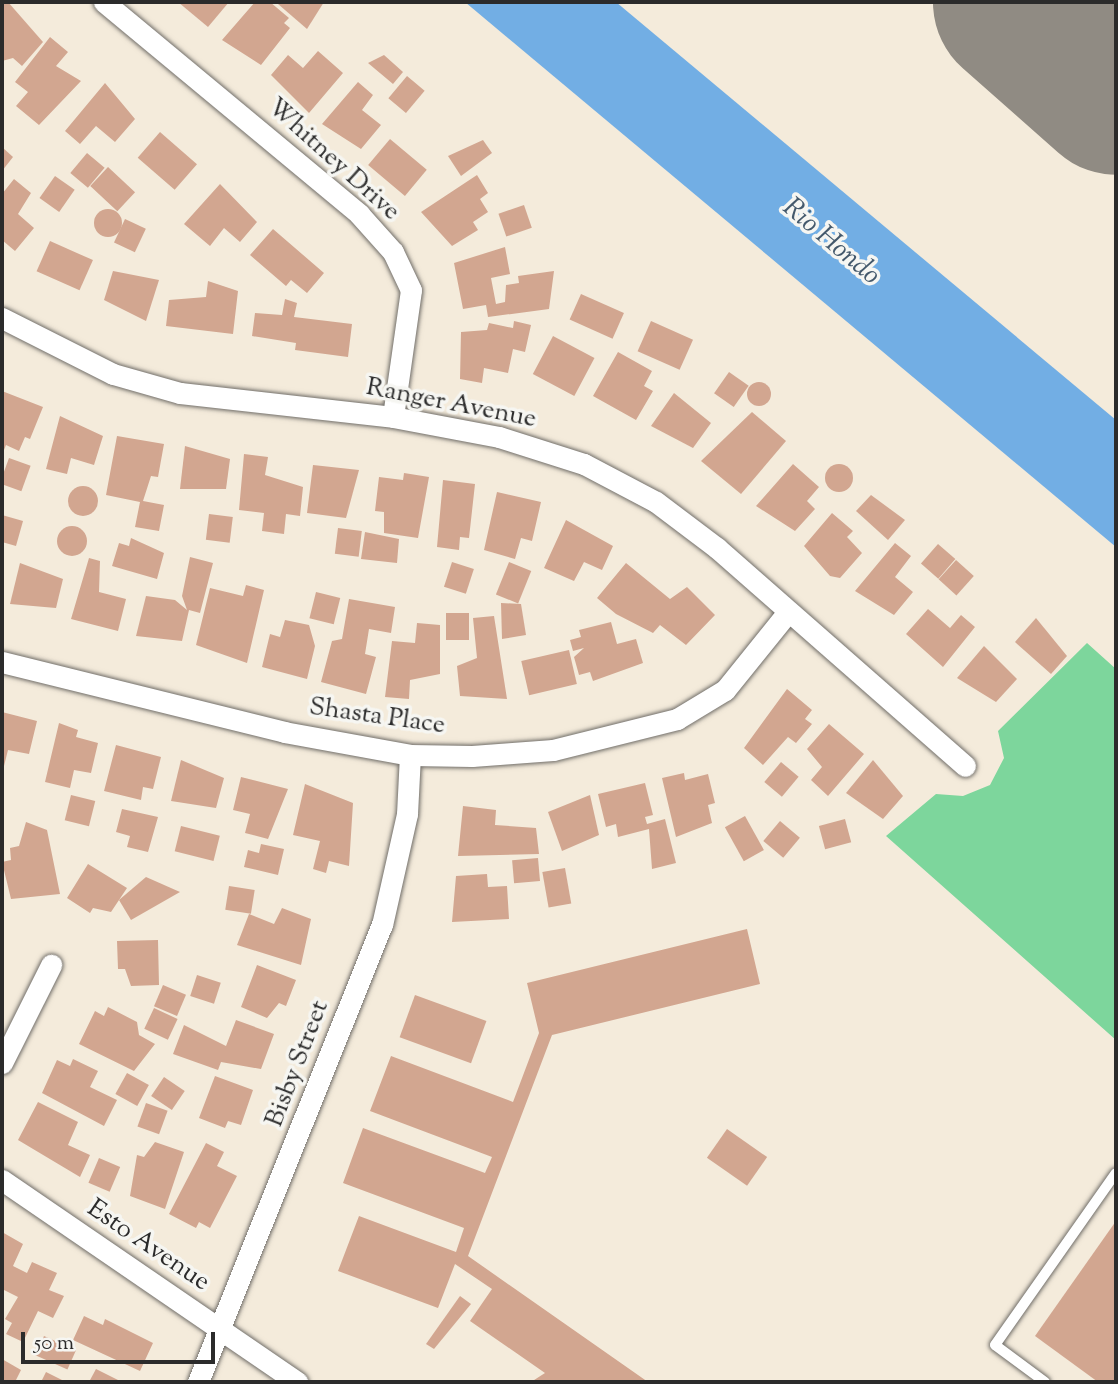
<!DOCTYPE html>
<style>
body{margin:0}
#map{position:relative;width:1118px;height:1384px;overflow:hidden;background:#f4ebdb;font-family:"Sorts Mill Goudy",serif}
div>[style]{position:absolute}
.green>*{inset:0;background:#7dd69c}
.water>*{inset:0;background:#72aee4}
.runway>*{height:175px;margin:-87.5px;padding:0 87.5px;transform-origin:87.5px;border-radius:87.5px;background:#908b83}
.building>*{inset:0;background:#d2a690;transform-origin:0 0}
.round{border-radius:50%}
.roads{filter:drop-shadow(0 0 2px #716e69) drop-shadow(0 0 2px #716e69)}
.lane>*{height:10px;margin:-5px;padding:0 5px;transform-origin:5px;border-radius:5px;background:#fff}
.street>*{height:21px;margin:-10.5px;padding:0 10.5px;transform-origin:10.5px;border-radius:10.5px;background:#fff}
span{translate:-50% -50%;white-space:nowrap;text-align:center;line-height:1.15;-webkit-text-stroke:7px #f6f6f2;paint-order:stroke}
.street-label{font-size:26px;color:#2b2b2b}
.water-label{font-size:28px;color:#44596c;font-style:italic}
.frame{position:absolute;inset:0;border:4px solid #2b2b2b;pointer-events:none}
.scale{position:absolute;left:21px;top:1332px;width:194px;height:32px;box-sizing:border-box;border:4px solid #2b2b2b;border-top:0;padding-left:9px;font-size:21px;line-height:24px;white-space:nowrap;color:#2b2b2b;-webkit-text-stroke:5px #f6f6f2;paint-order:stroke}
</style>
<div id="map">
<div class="green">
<i style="clip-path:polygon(1087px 643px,1116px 669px,1116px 1040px,886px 836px,936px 794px,963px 796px,990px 785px,1004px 758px,998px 731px)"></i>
</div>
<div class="water">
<i style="clip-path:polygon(465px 2px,616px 2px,1116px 420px,1116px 547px)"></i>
</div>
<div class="runway">
<i style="left:1020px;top:2px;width:128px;rotate:41.5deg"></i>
</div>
<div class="building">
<i style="clip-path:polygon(8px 2px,43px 42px,22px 66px,13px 58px,2px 61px,2px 3px)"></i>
<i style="clip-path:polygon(178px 2px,229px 2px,208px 27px)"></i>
<i style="clip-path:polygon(255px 2px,270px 2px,289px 18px,284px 23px,290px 28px,261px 65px,222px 40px)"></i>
<i style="clip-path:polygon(324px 2px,307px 29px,278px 4px,280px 2px)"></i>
<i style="clip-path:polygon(50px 37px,68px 52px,56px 66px,81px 81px,39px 125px,16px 106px,28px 92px,15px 82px)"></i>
<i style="clip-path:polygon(318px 51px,343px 73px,309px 113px,271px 75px,288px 55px,303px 68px)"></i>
<i style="clip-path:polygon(384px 55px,403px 72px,393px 84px,368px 63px)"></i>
<i style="left:407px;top:76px;width:23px;height:29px;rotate:40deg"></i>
<i style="clip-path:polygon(358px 82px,373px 95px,362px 110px,381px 125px,361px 149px,322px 124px)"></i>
<i style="clip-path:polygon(105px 83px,135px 119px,115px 142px,96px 126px,80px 144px,65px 131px)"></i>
<i style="left:160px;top:132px;width:49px;height:34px;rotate:41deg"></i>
<i style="left:390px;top:139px;width:48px;height:34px;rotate:40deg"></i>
<i style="clip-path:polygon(483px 140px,492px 153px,461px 176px,448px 156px)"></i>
<i style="clip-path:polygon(2px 147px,13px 157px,2px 171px)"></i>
<i style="left:87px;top:153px;width:23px;height:26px;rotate:40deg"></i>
<i style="left:108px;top:167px;width:37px;height:26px;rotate:43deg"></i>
<i style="clip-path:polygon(477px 175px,488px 193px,480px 199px,488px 212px,473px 222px,478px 230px,452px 246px,421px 212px)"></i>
<i style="left:55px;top:176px;width:24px;height:27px;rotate:35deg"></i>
<i style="clip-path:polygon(14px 179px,31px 193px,18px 214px,34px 228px,15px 251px,2px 240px,2px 194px)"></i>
<i style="clip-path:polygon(220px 184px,257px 222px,240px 242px,224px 228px,210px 246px,184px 224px)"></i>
<i style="left:524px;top:205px;width:24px;height:27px;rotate:71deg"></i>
<i class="round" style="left:94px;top:209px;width:28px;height:28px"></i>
<i style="left:125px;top:219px;width:23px;height:26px;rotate:25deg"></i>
<i style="clip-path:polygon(273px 229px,324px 273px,307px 293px,291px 280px,286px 286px,250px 255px)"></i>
<i style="left:50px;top:241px;width:47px;height:33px;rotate:24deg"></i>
<i style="clip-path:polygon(505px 247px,510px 274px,491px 278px,496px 304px,505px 302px,506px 285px,519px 283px,518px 276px,554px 271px,549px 309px,488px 317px,486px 305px,463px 309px,454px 263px)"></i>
<i style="clip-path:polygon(113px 271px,159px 280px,146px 321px,104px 300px)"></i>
<i style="clip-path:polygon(208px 281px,238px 291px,233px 334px,166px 326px,169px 300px,206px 297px)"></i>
<i style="left:581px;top:294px;width:47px;height:28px;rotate:24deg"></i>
<i style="clip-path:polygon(285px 299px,297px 303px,294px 317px,352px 324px,348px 357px,295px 350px,296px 343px,252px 336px,255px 313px,282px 315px)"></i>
<i style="clip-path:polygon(514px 321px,531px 325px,525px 352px,513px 349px,508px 373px,484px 368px,482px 383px,460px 379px,461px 332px,487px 330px,489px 323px,513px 328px)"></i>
<i style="left:651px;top:321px;width:46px;height:33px;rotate:24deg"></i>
<i style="left:553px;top:336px;width:47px;height:43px;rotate:28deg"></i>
<i style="clip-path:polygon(618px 352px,652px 371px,644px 386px,653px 391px,636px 420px,593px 396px)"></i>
<i style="left:729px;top:372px;width:24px;height:26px;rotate:35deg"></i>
<i class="round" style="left:747px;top:382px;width:24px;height:24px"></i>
<i style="clip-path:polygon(2px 391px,43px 407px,30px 439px,25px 437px,19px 451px,6px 445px,2px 455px)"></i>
<i style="clip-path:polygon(674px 393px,711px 423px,693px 448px,651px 426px)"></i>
<i style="clip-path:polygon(752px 412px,786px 441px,741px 494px,701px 461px)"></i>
<i style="clip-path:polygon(60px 416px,103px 436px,94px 465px,71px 458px,67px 474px,46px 469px)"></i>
<i style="clip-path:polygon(117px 436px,164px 444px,158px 477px,151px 476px,143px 501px,164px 505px,159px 531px,135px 527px,140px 502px,106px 495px)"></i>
<i style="clip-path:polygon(185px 446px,230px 459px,226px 489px,180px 489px)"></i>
<i style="clip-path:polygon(244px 454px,268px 457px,265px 475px,303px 487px,300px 516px,286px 514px,284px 534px,262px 531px,264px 513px,239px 510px)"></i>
<i style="left:9px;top:458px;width:23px;height:27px;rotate:20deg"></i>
<i class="round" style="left:825px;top:464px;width:28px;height:28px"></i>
<i style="clip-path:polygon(793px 464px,819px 487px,807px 501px,815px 509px,795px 531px,756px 506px)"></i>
<i style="clip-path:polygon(313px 465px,359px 470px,346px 518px,307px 513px)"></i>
<i style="clip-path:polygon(404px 473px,429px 477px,418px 538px,384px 533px,384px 512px,375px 511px,379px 477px,403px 480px)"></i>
<i style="clip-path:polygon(443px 480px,475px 484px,469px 538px,460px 537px,459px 550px,437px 547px)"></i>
<i class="round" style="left:68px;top:486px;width:30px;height:30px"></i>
<i style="clip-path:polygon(497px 492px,541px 502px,532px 541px,521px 538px,515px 559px,484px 550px)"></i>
<i style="clip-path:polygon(871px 495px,905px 520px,888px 540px,856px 511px)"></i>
<i style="clip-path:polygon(832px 513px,853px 531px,847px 537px,862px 553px,840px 578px,830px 576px,804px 546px)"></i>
<i style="left:209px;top:514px;width:24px;height:26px;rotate:7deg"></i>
<i style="clip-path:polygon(2px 515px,23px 521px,16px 546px,2px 542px)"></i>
<i style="clip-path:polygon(566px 520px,613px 546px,602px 570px,584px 562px,574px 581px,544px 568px)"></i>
<i class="round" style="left:57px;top:526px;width:30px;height:30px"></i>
<i style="left:338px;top:528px;width:24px;height:26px;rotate:7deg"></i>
<i style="clip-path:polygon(365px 532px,399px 539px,397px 563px,361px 559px)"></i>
<i style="clip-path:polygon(131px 538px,164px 553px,157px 579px,112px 566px,119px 543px,129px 546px)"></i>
<i style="clip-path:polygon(895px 543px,911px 556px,895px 577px,913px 592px,894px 615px,855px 591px)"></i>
<i style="left:938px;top:544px;width:23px;height:26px;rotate:41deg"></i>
<i style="clip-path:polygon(190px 557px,213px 563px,200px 613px,189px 610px,182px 641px,136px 636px,146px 596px,175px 600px,187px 610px,182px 596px)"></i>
<i style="clip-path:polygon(89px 558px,100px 561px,99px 592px,126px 599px,118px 631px,71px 619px)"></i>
<i style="left:956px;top:560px;width:24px;height:26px;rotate:42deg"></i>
<i style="left:452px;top:562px;width:23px;height:26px;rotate:18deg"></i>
<i style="left:509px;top:562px;width:24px;height:35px;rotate:22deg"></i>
<i style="clip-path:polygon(20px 563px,63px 579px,56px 608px,10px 604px)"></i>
<i style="clip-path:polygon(626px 563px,670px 599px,687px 587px,715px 615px,686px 645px,660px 625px,653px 633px,616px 614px,597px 598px)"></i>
<i style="clip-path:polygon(246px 585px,264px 590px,247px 663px,196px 645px,210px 588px,243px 596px)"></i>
<i style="left:316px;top:592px;width:25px;height:27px;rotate:14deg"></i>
<i style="clip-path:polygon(349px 599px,395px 607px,391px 633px,369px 629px,365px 654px,376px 657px,366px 694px,321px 682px,332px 641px,342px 639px)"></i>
<i style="clip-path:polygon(501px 603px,521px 604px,526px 635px,502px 639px)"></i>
<i style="clip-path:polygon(928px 609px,950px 628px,961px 615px,975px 627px,943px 667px,906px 634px)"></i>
<i style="left:446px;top:613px;width:23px;height:27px"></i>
<i style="clip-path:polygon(494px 616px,507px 699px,460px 696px,457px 666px,477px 658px,473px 618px)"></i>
<i style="clip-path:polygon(1036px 618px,1067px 656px,1051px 674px,1015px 642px)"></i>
<i style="clip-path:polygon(285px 620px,309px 625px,315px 646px,307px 679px,262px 667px,270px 634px,280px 637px)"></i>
<i style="clip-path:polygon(611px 622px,617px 644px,636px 639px,643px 663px,593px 681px,590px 672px,579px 675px,574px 657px,584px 648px,573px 651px,570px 640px,581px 637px,579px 630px)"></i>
<i style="clip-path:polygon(417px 623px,440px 625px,440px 674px,410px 680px,409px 699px,385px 697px,392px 641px,415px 643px)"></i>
<i style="clip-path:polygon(984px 646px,1017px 679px,996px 702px,957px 678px)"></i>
<i style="left:569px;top:650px;width:35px;height:49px;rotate:77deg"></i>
<i style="clip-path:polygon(787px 689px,812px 710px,805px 719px,812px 724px,796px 743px,788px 737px,763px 765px,744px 748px)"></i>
<i style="clip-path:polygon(2px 712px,37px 721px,29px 754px,8px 750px,4px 766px)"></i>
<i style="clip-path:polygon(59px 723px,78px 730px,76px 737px,98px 743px,91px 773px,74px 770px,70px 788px,45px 782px)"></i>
<i style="clip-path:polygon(829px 724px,864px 754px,828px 796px,811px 780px,822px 767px,807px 749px)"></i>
<i style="clip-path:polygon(116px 745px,161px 757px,153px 789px,143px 787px,141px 800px,104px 791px)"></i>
<i style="clip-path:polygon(181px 760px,224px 778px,216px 808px,171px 801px)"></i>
<i style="clip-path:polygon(873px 760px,903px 796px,883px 819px,846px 793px)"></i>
<i style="left:781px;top:762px;width:23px;height:26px;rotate:40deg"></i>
<i style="clip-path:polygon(684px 773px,685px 780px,708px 774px,715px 803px,708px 805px,712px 823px,676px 837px,662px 778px)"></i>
<i style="clip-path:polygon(241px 777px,288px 789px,268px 839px,245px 833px,250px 814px,233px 810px)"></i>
<i style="clip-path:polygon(645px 783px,653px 815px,645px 817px,647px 824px,665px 819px,676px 863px,652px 869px,649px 829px,618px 837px,616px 824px,606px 827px,598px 794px)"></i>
<i style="clip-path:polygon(305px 784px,353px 803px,349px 866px,329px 861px,326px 873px,313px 869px,320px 841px,293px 835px)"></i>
<i style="left:71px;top:795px;width:25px;height:26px;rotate:14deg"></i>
<i style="clip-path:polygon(590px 795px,599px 835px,562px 851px,548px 812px)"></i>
<i style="clip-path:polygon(463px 806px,496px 810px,495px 825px,536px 828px,539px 854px,458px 856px)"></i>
<i style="clip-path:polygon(122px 809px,158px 817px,148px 852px,127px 847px,130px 836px,116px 832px)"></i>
<i style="left:745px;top:816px;width:39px;height:23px;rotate:61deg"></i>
<i style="left:845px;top:819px;width:24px;height:27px;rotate:75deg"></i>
<i style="left:780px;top:821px;width:26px;height:26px;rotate:40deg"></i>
<i style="clip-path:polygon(26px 822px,47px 830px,60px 894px,11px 899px,2px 862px,11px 860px,10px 848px,19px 846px)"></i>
<i style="left:181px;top:826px;width:40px;height:26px;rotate:14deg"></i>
<i style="clip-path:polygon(261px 844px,284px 849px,278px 875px,244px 867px,248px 850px,259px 853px)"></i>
<i style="left:538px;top:858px;width:23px;height:26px;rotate:85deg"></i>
<i style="clip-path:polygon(88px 864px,127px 888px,111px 912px,93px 908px,90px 913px,67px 898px)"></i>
<i style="left:565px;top:868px;width:36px;height:23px;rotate:80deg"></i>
<i style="clip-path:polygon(487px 874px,488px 887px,507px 886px,509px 919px,452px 922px,456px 876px)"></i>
<i style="clip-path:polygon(146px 877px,180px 892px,131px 920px,119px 900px)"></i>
<i style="left:229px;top:886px;width:26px;height:24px;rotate:9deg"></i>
<i style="clip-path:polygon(282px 908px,311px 919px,301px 965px,237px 945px,249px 914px,274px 924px)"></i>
<i style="clip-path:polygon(747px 929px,760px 984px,552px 1035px,468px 1256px,648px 1382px,531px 1382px,545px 1373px,470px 1321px,492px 1289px,455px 1264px,438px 1308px,338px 1271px,359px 1216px,456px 1252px,464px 1228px,343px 1183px,363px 1128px,485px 1173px,492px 1157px,370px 1111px,391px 1056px,513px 1102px,539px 1033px,527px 983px)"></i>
<i style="clip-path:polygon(158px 940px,159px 985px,131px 986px,125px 969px,118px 969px,117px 941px)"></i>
<i style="clip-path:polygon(257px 965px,296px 980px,286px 1006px,279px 1003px,267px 1018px,241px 1007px)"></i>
<i style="left:197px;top:975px;width:25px;height:22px;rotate:18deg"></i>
<i style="left:163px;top:985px;width:25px;height:23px;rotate:23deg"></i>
<i style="left:415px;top:995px;width:76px;height:45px;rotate:20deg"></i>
<i style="clip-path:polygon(108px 1007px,137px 1022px,139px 1035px,155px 1044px,134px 1071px,79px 1044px,95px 1011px,104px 1016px)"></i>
<i style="left:154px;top:1008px;width:26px;height:23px;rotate:25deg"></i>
<i style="clip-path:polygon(236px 1020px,274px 1034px,261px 1069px,221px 1062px,218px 1070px,173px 1054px,184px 1025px,226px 1046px)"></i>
<i style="clip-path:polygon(73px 1059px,98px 1071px,90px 1087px,117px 1100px,104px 1126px,42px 1093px,57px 1060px,70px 1066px)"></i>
<i style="left:127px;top:1073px;width:25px;height:24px;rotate:29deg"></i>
<i style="clip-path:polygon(215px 1076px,253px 1090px,241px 1125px,228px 1121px,225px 1128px,199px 1118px)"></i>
<i style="left:164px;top:1077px;width:25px;height:23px;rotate:34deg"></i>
<i style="clip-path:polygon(38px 1102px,78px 1122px,68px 1145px,90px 1155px,80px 1177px,18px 1140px)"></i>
<i style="left:146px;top:1103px;width:23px;height:25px;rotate:20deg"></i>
<i style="left:727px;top:1129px;width:49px;height:35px;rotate:35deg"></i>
<i style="clip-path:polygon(155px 1142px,184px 1152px,165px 1209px,130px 1196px,137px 1155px,144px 1157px)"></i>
<i style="clip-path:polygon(206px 1143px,224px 1152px,217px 1166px,237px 1176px,210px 1228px,199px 1222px,196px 1228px,169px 1214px)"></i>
<i style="left:99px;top:1158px;width:23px;height:27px;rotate:23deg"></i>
<i style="clip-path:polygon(1116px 1221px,1116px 1382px,1098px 1382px,1035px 1336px)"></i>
<i style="clip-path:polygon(2px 1232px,23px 1244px,13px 1266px,27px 1273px,32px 1262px,57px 1273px,49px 1290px,64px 1296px,53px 1318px,38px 1311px,23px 1342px,6px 1334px,12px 1323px,5px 1319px,18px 1297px,2px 1289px)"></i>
<i style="clip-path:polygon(460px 1296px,471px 1304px,434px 1349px,426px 1344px)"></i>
<i style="clip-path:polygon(84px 1316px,103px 1325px,105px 1319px,153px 1343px,140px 1371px,73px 1340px)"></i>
<i style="left:44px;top:1336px;width:35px;height:21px;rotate:24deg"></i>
<i style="clip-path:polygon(2px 1359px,21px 1370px,15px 1382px,2px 1382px)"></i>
<i style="clip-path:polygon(96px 1369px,122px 1382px,89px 1382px)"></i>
<i style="clip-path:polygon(46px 1372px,66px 1382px,41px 1382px)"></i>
</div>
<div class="roads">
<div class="lane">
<i style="left:1045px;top:1382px;width:62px;rotate:-143.5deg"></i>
<i style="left:995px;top:1345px;width:210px;rotate:-54.9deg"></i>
</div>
<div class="street">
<i style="left:104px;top:2px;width:332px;rotate:39.7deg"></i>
<i style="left:359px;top:214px;width:51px;rotate:48.2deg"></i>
<i style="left:393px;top:252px;width:42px;rotate:64.7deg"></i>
<i style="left:411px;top:290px;width:128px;rotate:98.1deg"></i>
<i style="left:2px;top:318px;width:124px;rotate:26.8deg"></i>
<i style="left:113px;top:374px;width:70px;rotate:15.8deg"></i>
<i style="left:180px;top:393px;width:214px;rotate:6.4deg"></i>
<i style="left:393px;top:417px;width:108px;rotate:10.7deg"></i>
<i style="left:499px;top:437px;width:89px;rotate:17.6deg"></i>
<i style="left:584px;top:464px;width:81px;rotate:27.8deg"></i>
<i style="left:656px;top:502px;width:76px;rotate:37deg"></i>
<i style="left:717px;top:548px;width:330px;rotate:41.3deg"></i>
<i style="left:2px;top:662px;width:291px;rotate:13.9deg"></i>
<i style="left:284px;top:732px;width:128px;rotate:10.3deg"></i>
<i style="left:410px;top:755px;width:62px;rotate:0.9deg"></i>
<i style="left:472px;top:756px;width:81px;rotate:-4.2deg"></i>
<i style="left:553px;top:750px;width:128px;rotate:-14deg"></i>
<i style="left:677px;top:719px;width:56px;rotate:-31.1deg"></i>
<i style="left:725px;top:690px;width:100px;rotate:-51.1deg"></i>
<i style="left:2px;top:1063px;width:110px;rotate:-63.4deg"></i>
<i style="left:2px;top:1180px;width:358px;rotate:34.4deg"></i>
<i style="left:198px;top:1382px;width:493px;rotate:-68.1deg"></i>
<i style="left:382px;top:925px;width:114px;rotate:-77.3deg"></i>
<i style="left:407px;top:814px;width:59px;rotate:-87.1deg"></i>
</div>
</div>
<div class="street-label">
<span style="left:333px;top:160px;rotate:42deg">Whitney Drive</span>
<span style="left:451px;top:404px;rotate:11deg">Ranger Avenue</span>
<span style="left:377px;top:717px;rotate:8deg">Shasta Place</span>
<span style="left:298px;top:1064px;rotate:-69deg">Bisby Street</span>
<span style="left:148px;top:1246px;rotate:34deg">Esto Avenue</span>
</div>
<div class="water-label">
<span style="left:831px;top:242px;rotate:40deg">Rio Hondo</span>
</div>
<div class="frame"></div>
<div class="scale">50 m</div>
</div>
